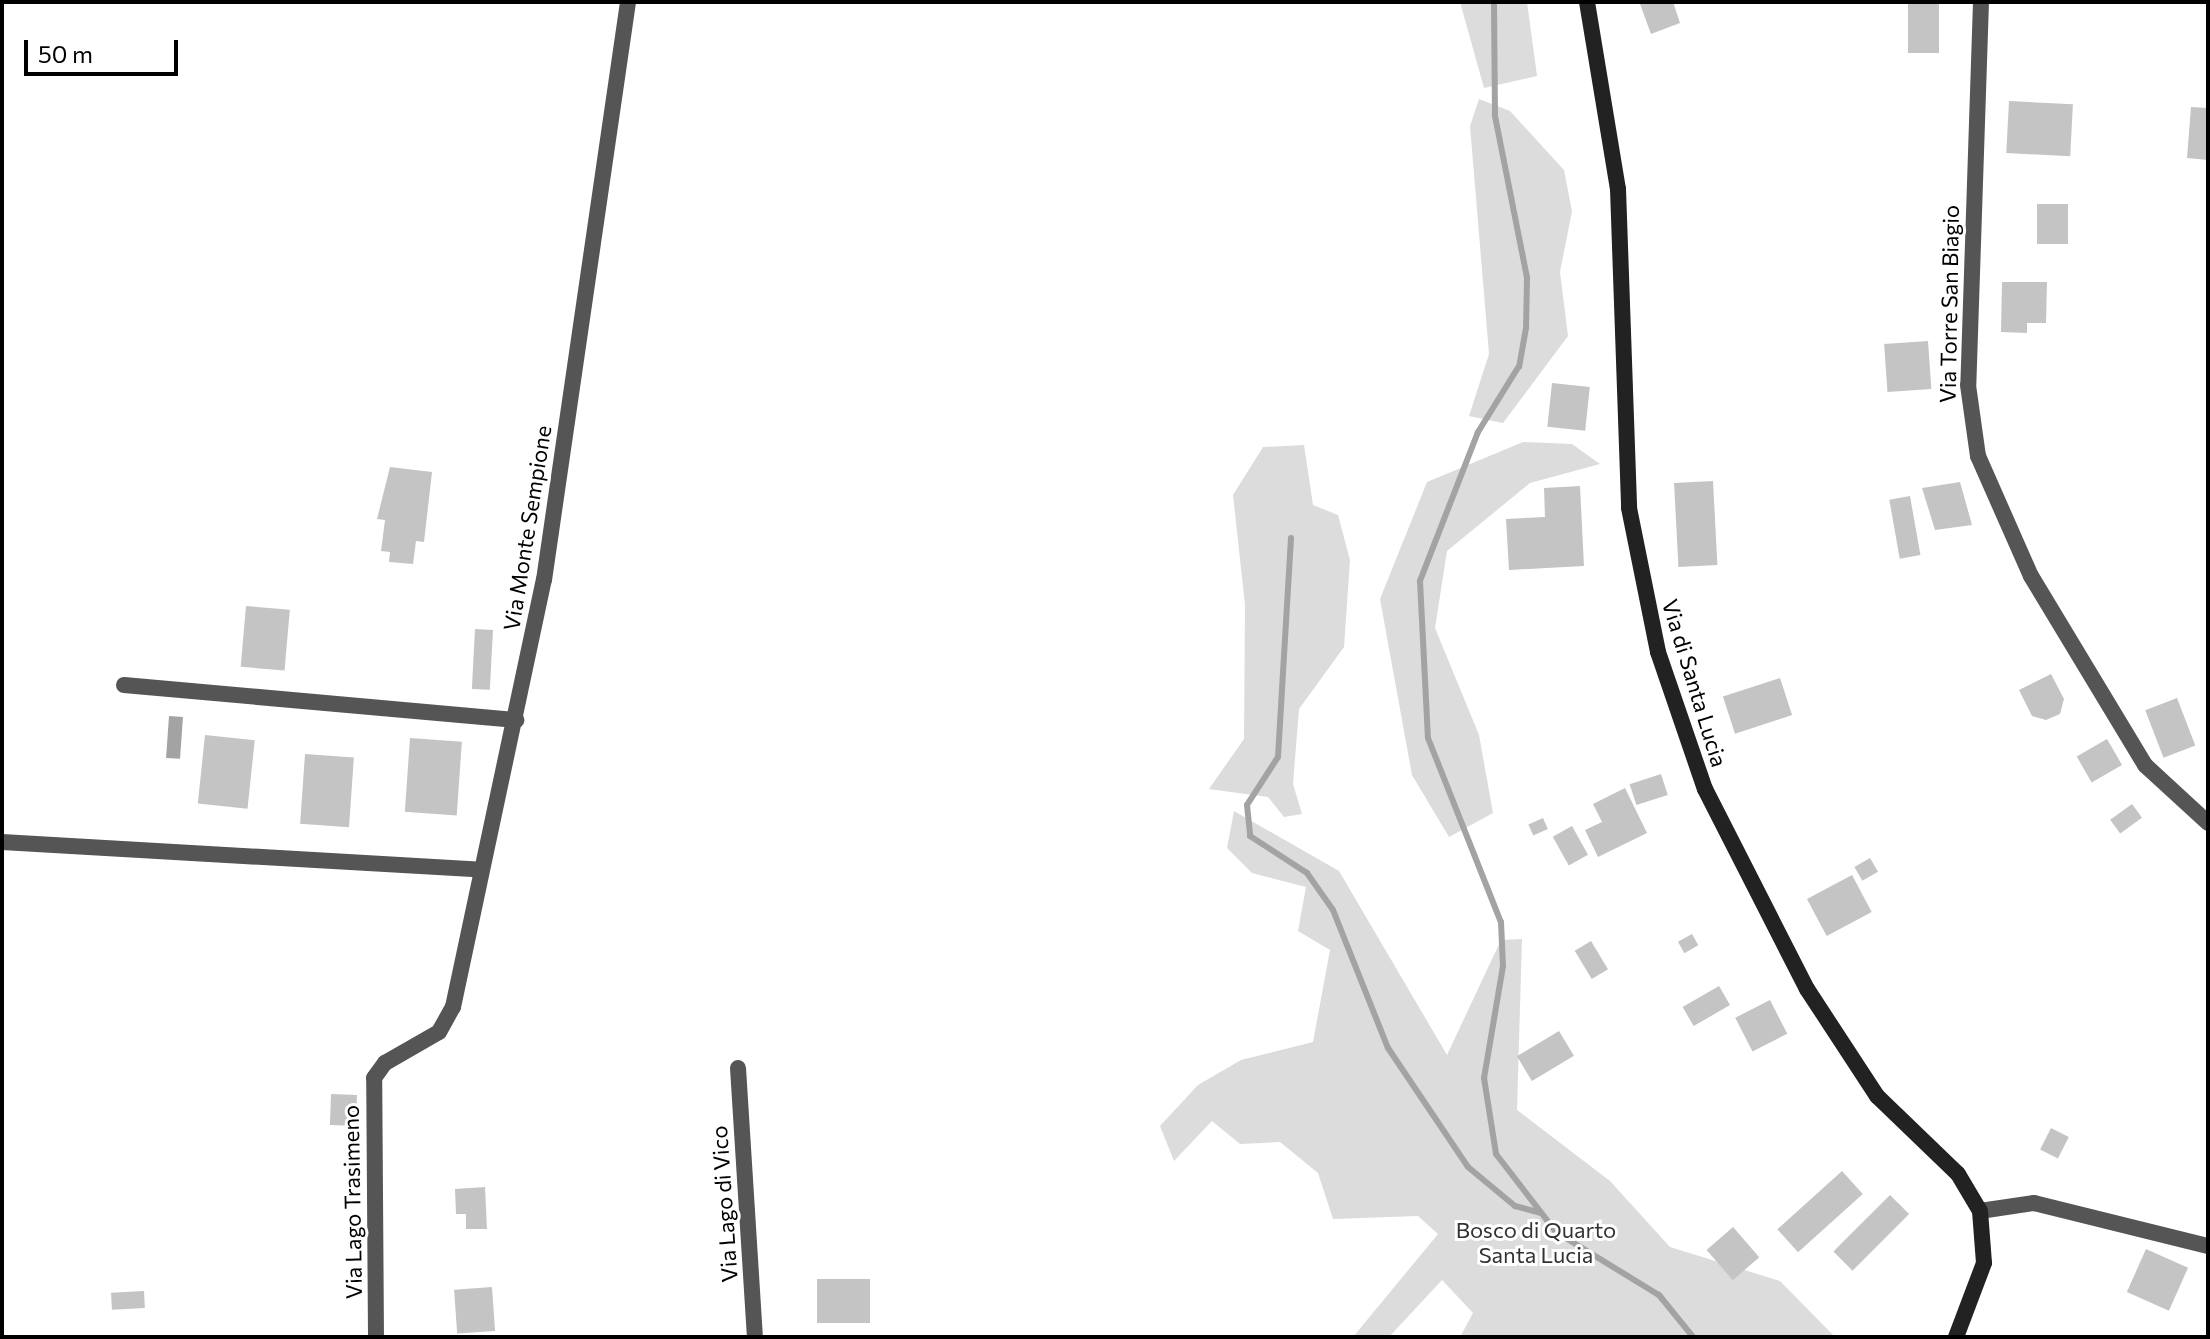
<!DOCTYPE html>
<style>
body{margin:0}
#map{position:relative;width:2210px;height:1339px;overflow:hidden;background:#fff;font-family:Commissioner,sans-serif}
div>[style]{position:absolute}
.green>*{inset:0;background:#dcdcdc}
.water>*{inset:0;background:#a3a3a3;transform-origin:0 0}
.stream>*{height:6px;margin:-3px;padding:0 3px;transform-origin:3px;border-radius:3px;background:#a3a3a3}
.building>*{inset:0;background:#c4c4c4;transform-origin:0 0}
.street>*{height:16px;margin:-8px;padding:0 8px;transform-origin:8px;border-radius:8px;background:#555}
.secondary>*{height:16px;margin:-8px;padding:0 8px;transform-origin:8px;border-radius:8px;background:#222}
span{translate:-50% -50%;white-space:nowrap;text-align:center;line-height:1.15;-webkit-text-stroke:6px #fff;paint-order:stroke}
.street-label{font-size:22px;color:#000}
.park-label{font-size:22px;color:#333}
.frame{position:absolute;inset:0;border:4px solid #000;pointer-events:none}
.scale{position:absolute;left:24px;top:40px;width:154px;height:36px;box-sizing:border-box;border:4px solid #000;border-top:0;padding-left:10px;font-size:24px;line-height:28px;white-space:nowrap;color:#000;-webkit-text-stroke:6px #fff;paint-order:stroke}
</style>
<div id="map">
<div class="green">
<i style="clip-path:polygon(1460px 2px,1527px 2px,1537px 76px,1484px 88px)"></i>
<i style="clip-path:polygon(1479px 99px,1510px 111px,1564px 170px,1572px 211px,1560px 272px,1568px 336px,1503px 423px,1469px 416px,1489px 354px,1470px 126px)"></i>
<i style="clip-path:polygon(1523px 442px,1572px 444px,1600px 464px,1530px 483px,1447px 551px,1435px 628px,1479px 735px,1493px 813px,1449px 837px,1412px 775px,1380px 599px,1427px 482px)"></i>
<i style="clip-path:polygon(1304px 445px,1313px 505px,1338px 515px,1350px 560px,1344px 647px,1299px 709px,1293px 784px,1302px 814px,1284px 817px,1268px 797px,1209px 789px,1244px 739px,1245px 605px,1233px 495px,1263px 447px)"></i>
<i style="clip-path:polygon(1234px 811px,1339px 871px,1447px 1055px,1501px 940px,1522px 939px,1517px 1110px,1610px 1181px,1670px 1247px,1780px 1281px,1835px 1337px,1460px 1337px,1473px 1313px,1442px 1280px,1389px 1337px,1353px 1337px,1438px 1234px,1418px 1216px,1333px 1219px,1318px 1173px,1280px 1142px,1240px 1144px,1212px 1121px,1174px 1161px,1160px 1126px,1198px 1085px,1241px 1060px,1313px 1042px,1330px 950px,1298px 931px,1306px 887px,1252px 873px,1227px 848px)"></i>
</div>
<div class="water">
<i style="left:169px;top:716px;width:14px;height:42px;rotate:4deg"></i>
</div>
<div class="stream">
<i style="left:1494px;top:2px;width:114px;rotate:89.5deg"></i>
<i style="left:1495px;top:116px;width:165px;rotate:78.8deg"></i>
<i style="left:1527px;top:278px;width:50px;rotate:91.1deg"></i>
<i style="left:1526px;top:328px;width:39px;rotate:100deg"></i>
<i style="left:1519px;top:366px;width:78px;rotate:121.8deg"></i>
<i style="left:1478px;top:432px;width:160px;rotate:111.3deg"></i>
<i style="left:1420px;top:581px;width:157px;rotate:87.1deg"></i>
<i style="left:1428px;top:738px;width:198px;rotate:68.4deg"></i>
<i style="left:1501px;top:922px;width:44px;rotate:87.4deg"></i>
<i style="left:1503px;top:966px;width:114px;rotate:99.6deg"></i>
<i style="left:1484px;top:1078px;width:77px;rotate:81deg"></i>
<i style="left:1496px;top:1154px;width:98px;rotate:52.4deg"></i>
<i style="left:1556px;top:1232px;width:121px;rotate:31.5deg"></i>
<i style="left:1659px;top:1295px;width:54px;rotate:51deg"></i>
<i style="left:1291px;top:538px;width:219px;rotate:93.4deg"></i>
<i style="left:1278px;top:757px;width:57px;rotate:122.9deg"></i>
<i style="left:1247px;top:805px;width:31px;rotate:84deg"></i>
<i style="left:1250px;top:836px;width:68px;rotate:33deg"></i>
<i style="left:1307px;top:873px;width:45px;rotate:54.9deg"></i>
<i style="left:1333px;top:910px;width:149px;rotate:68.3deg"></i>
<i style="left:1388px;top:1048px;width:143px;rotate:56.1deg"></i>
<i style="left:1468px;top:1167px;width:61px;rotate:39.7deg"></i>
<i style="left:1515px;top:1206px;width:27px;rotate:15deg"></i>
</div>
<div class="building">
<i style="clip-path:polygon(1673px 2px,1680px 23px,1651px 34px,1640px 4px)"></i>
<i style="left:1908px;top:2px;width:31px;height:51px"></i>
<i style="left:2009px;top:101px;width:64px;height:52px;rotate:3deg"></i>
<i style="clip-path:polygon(2191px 107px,2208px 108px,2208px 160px,2187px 158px)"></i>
<i style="left:2037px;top:204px;width:31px;height:40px"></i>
<i style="clip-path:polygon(2002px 282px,2047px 282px,2046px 323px,2027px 323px,2027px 333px,2001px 332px)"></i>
<i style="left:1928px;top:341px;width:48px;height:44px;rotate:86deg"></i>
<i style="left:1552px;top:383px;width:38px;height:44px;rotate:6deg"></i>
<i style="clip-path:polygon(390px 467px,432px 472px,424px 542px,416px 541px,413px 564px,389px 562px,390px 552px,381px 551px,385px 520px,377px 519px)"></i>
<i style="left:1713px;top:481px;width:84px;height:39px;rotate:87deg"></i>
<i style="clip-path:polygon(1960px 482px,1972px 525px,1935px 530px,1922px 488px)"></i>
<i style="clip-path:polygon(1580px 486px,1584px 566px,1509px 570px,1506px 519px,1545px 517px,1544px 488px)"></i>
<i style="left:1910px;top:496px;width:60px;height:21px;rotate:80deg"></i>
<i style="left:246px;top:606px;width:44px;height:61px;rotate:5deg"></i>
<i style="left:475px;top:629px;width:18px;height:60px;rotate:3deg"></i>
<i style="clip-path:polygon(2051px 674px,2064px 699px,2060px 714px,2046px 720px,2032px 716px,2019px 690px)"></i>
<i style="left:1780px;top:678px;width:39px;height:60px;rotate:72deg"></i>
<i style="left:2177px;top:698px;width:51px;height:34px;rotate:69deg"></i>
<i style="left:205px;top:735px;width:50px;height:69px;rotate:6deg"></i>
<i style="left:410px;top:738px;width:52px;height:74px;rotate:4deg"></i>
<i style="left:2107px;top:739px;width:30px;height:35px;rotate:60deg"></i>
<i style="left:305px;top:754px;width:49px;height:70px;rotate:4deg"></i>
<i style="left:1661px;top:774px;width:22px;height:33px;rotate:72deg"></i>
<i style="clip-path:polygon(1625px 788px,1647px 833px,1598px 857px,1585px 830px,1602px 822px,1593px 804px)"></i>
<i style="left:2132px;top:804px;width:17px;height:27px;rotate:54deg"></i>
<i style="left:1543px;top:818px;width:12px;height:16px;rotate:66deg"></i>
<i style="left:1572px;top:826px;width:33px;height:22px;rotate:61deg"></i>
<i style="left:1870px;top:858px;width:16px;height:18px;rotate:60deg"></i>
<i style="left:1852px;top:875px;width:42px;height:51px;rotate:62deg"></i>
<i style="left:1692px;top:934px;width:13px;height:16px;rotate:61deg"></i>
<i style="left:1591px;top:941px;width:33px;height:19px;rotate:59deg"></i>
<i style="left:1719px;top:986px;width:22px;height:42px;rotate:60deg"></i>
<i style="left:1770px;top:1000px;width:38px;height:39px;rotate:63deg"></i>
<i style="left:1559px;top:1031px;width:29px;height:49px;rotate:59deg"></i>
<i style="left:331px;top:1094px;width:26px;height:31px;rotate:2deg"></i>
<i style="left:2051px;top:1128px;width:20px;height:24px;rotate:27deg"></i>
<i style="left:1842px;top:1171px;width:31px;height:87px;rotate:48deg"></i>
<i style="clip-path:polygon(485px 1187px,487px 1229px,466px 1229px,466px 1214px,456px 1214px,455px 1189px)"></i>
<i style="left:1890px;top:1195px;width:27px;height:80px;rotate:45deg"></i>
<i style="left:1733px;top:1227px;width:40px;height:35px;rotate:49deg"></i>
<i style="left:2146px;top:1249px;width:46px;height:47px;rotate:24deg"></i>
<i style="left:870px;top:1279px;width:44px;height:53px;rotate:90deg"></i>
<i style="left:492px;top:1287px;width:44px;height:38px;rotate:86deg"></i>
<i style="left:144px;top:1291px;width:17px;height:33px;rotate:87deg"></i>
</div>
<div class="street">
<i style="left:1981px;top:2px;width:383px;rotate:91.9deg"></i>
<i style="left:1968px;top:385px;width:72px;rotate:82deg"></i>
<i style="left:1978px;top:456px;width:131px;rotate:66.2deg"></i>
<i style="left:2031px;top:576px;width:221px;rotate:58.9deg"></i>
<i style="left:2145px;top:765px;width:86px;rotate:42.6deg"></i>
<i style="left:124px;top:685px;width:394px;rotate:5.1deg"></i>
<i style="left:2px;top:842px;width:480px;rotate:3.3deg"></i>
<i style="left:738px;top:1068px;width:270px;rotate:86.4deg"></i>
<i style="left:1980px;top:1211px;width:55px;rotate:-8.4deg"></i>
<i style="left:2034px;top:1203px;width:179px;rotate:13.9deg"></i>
<i style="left:376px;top:1337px;width:259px;rotate:-90.4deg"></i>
<i style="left:374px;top:1078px;width:19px;rotate:-54deg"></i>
<i style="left:385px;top:1063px;width:62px;rotate:-29.9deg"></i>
<i style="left:439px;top:1032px;width:29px;rotate:-61deg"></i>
<i style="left:453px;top:1007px;width:437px;rotate:-78deg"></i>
<i style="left:544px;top:580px;width:584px;rotate:-81.73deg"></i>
</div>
<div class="secondary">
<i style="left:1587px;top:2px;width:190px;rotate:80.6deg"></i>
<i style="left:1618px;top:189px;width:319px;rotate:88deg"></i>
<i style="left:1629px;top:508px;width:147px;rotate:78.6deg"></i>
<i style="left:1658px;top:652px;width:145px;rotate:71.1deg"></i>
<i style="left:1705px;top:789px;width:225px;rotate:63deg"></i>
<i style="left:1807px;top:989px;width:128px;rotate:56.8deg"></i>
<i style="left:1877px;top:1096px;width:112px;rotate:43.9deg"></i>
<i style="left:1958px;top:1174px;width:43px;rotate:59.3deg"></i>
<i style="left:1980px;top:1211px;width:52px;rotate:85.6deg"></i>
<i style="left:1984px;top:1263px;width:79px;rotate:110.7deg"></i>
</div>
<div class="street-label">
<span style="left:1949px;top:304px;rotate:-89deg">Via Torre San Biagio</span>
<span style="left:527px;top:528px;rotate:-81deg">Via Monte Sempione</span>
<span style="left:1695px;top:683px;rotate:73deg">Via di Santa Lucia</span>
<span style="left:352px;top:1202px;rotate:-91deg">Via Lago Trasimeno</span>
<span style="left:724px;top:1204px;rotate:-94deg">Via Lago di Vico</span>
</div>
<div class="park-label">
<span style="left:1536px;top:1242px">Bosco di Quarto<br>Santa Lucia</span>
</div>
<div class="frame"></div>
<div class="scale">50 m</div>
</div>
